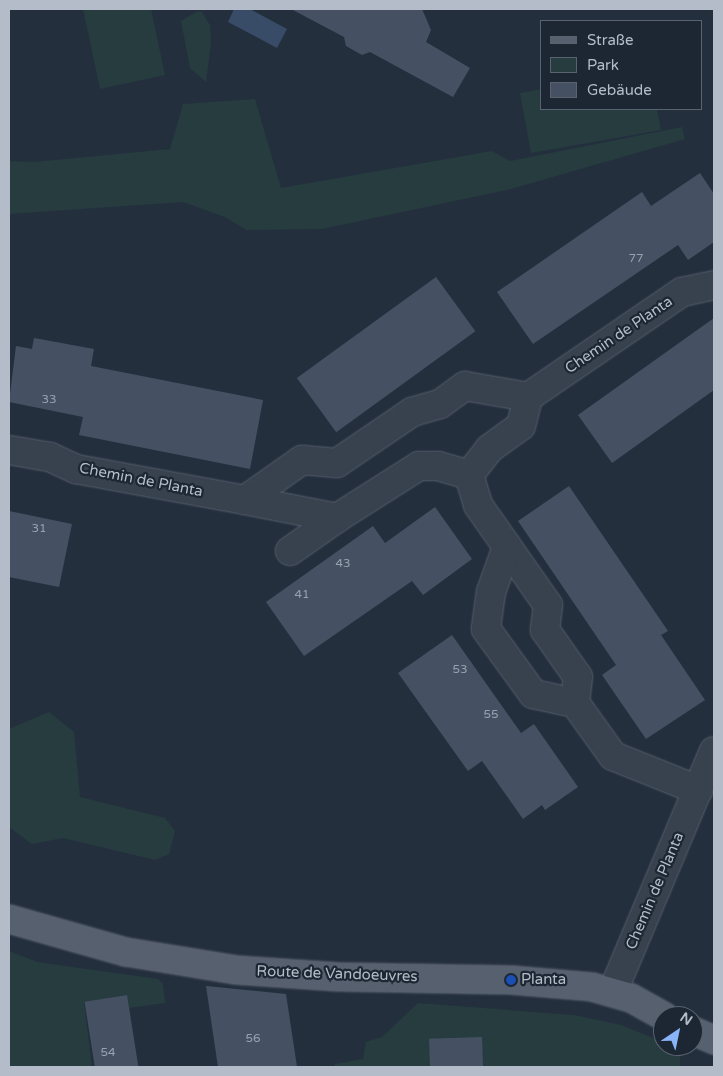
<!DOCTYPE html>
<meta charset="utf-8">
<style>
body{margin:0}
#map{position:relative;width:723px;height:1076px;overflow:hidden;background:#242f3e;font-family:"Varela Round",sans-serif}
div>[style]{position:absolute}
.green>*{inset:0;background:#263c3f}
.water>*{inset:0;background:#394c67}
.building>*{inset:0;background:#455162;transform-origin:0 0}
.roads{filter:drop-shadow(0 0 1px #565f6c) drop-shadow(0 0 1px #565f6c)}
.minor>*{height:28px;margin:-14px;padding:0 14px;transform-origin:14px;border-radius:14px;background:#38414e}
.major>*{height:28px;margin:-14px;padding:0 14px;transform-origin:14px;border-radius:14px;background:#56606e}
.dots>*{width:14px;height:14px;translate:-50% -50%;box-sizing:border-box;border:2px solid #1d2633;border-radius:50%}
span{translate:-50% -50%;white-space:nowrap;text-align:center;line-height:1.15;-webkit-text-stroke:4.5px #1d2633;paint-order:stroke}
.number-label{font-size:12px;color:#98a1af}
.number-label span{-webkit-text-stroke-width:0}
.street-label{font-size:15px;color:#b4bcc9}
.poi-label{font-size:15px;color:#b4bcc9}
.left{translate:0 -50%;text-align:left}
.frame{position:absolute;inset:0;border:10px solid #b4bcc9;pointer-events:none}
.legend{position:absolute;left:540px;top:20px;width:162px;height:90px;box-sizing:border-box;background:#1d2633;border:1px solid #59626f;margin:0;padding:6px 9px;list-style:none;font-size:15px;color:#b4bcc9}
.legend li{display:flex;align-items:center;gap:10px;height:25px}
.legend b{width:25px;border:1px solid #59626f}
.north{position:absolute;left:653px;top:1006px;width:50px;height:50px;box-sizing:border-box;background:#1d2633;border:1px solid #59626f;border-radius:50%;rotate:34deg;font-size:14px;font-weight:700;line-height:20px;text-align:center;color:#b4bcc9}
.north::after{content:'';display:block;margin:auto;width:18px;height:22px;background:#8ab4f8;clip-path:polygon(50% 0,100% 100%,50% 72%,0 100%)}
</style>
<div id="map">
<div class="green">
<i style="clip-path:polygon(83px 9px,151px 9px,165px 75px,100px 89px)"></i>
<i style="clip-path:polygon(196px 12px,202px 12px,210px 25px,211px 43px,206px 82px,190px 68px,181px 21px)"></i>
<i style="clip-path:polygon(542px 89px,542px 109px,657px 109px,661px 130px,531px 153px,520px 93px)"></i>
<i style="clip-path:polygon(255px 99px,281px 188px,492px 151px,510px 161px,682px 127px,685px 139px,511px 189px,322px 229px,246px 230px,225px 217px,183px 202px,9px 214px,9px 161px,34px 162px,170px 149px,183px 104px)"></i>
<i style="clip-path:polygon(49px 712px,74px 732px,80px 797px,165px 818px,175px 831px,169px 854px,155px 860px,63px 838px,32px 844px,9px 827px,9px 729px)"></i>
<i style="clip-path:polygon(9px 951px,37px 962px,158px 979px,163px 984px,165px 1003px,129px 1008px,126px 995px,84px 1002px,92px 1067px,9px 1067px)"></i>
<i style="clip-path:polygon(418px 1003px,574px 1015px,621px 1025px,663px 1042px,663px 1046px,680px 1049px,680px 1067px,335px 1067px,335px 1064px,363px 1059px,366px 1042px,382px 1037px)"></i>
</div>
<div class="water">
<i style="clip-path:polygon(234px 9px,250px 9px,287px 29px,277px 48px,228px 22px)"></i>
</div>
<div class="building">
<i style="clip-path:polygon(291px 9px,422px 9px,431px 30px,426px 42px,470px 68px,453px 97px,370px 52px,362px 55px,346px 46px,344px 37px)"></i>
<i style="clip-path:polygon(700px 173px,714px 194px,714px 242px,688px 260px,678px 245px,533px 344px,497px 292px,642px 192px,651px 206px)"></i>
<i style="left:436px;top:277px;width:67px;height:172px;rotate:54deg"></i>
<i style="clip-path:polygon(714px 318px,714px 390px,612px 463px,578px 415px)"></i>
<i style="clip-path:polygon(34px 338px,94px 349px,91px 366px,263px 400px,250px 469px,79px 435px,83px 417px,9px 402px,16px 346px,32px 349px)"></i>
<i style="clip-path:polygon(569px 486px,668px 631px,661px 635px,705px 700px,646px 739px,602px 675px,616px 665px,518px 521px)"></i>
<i style="clip-path:polygon(435px 507px,472px 559px,423px 595px,412px 581px,304px 656px,266px 602px,373px 526px,385px 543px)"></i>
<i style="clip-path:polygon(9px 511px,72px 524px,59px 587px,9px 577px)"></i>
<i style="clip-path:polygon(452px 635px,521px 733px,534px 724px,578px 787px,545px 810px,542px 805px,523px 819px,482px 761px,468px 771px,398px 673px)"></i>
<i style="clip-path:polygon(206px 986px,286px 994px,297px 1067px,218px 1067px)"></i>
<i style="left:127px;top:995px;width:73px;height:43px;rotate:81deg"></i>
<i style="left:482px;top:1037px;width:30px;height:53px;rotate:88deg"></i>
</div>
<div class="roads">
<div class="minor">
<i style="left:9px;top:450px;width:42px;rotate:9.7deg"></i>
<i style="left:50px;top:457px;width:29px;rotate:25deg"></i>
<i style="left:76px;top:469px;width:172px;rotate:10.4deg"></i>
<i style="left:245px;top:500px;width:70px;rotate:-35.1deg"></i>
<i style="left:302px;top:460px;width:35px;rotate:5deg"></i>
<i style="left:337px;top:463px;width:91px;rotate:-34.2deg"></i>
<i style="left:412px;top:412px;width:29px;rotate:-16deg"></i>
<i style="left:440px;top:404px;width:31px;rotate:-36deg"></i>
<i style="left:465px;top:386px;width:64px;rotate:9.9deg"></i>
<i style="left:528px;top:397px;width:186px;rotate:-34.3deg"></i>
<i style="left:682px;top:292px;width:33px;rotate:-12deg"></i>
<i style="left:469px;top:475px;width:31px;rotate:73deg"></i>
<i style="left:478px;top:505px;width:122px;rotate:55deg"></i>
<i style="left:548px;top:605px;width:25px;rotate:97deg"></i>
<i style="left:545px;top:630px;width:57px;rotate:54.9deg"></i>
<i style="left:578px;top:677px;width:26px;rotate:97deg"></i>
<i style="left:575px;top:703px;width:65px;rotate:54.4deg"></i>
<i style="left:613px;top:756px;width:92px;rotate:21.8deg"></i>
<i style="left:245px;top:500px;width:94px;rotate:11.1deg"></i>
<i style="left:337px;top:518px;width:97px;rotate:-32.4deg"></i>
<i style="left:419px;top:466px;width:19px"></i>
<i style="left:438px;top:466px;width:32px;rotate:16deg"></i>
<i style="left:469px;top:475px;width:33px;rotate:-52deg"></i>
<i style="left:489px;top:449px;width:39px;rotate:-36deg"></i>
<i style="left:521px;top:426px;width:30px;rotate:-76deg"></i>
<i style="left:507px;top:547px;width:48px;rotate:109.6deg"></i>
<i style="left:491px;top:592px;width:37px;rotate:98deg"></i>
<i style="left:486px;top:629px;width:80px;rotate:54.1deg"></i>
<i style="left:533px;top:694px;width:43px;rotate:12.1deg"></i>
<i style="left:290px;top:551px;width:57px;rotate:-35.1deg"></i>
<i style="left:613px;top:991px;width:260px;rotate:-67.2deg"></i>
</div>
<div class="major">
<i style="left:9px;top:919px;width:122px;rotate:15.8deg"></i>
<i style="left:126px;top:952px;width:111px;rotate:9.3deg"></i>
<i style="left:236px;top:970px;width:103px;rotate:3.9deg"></i>
<i style="left:339px;top:977px;width:172px;rotate:1deg"></i>
<i style="left:511px;top:980px;width:81px;rotate:4.9deg"></i>
<i style="left:592px;top:987px;width:41px;rotate:15.8deg"></i>
<i style="left:631px;top:998px;width:38px;rotate:29deg"></i>
<i style="left:693px;top:1031px;width:23px;rotate:23deg"></i>
</div>
</div>
<div class="dots">
<i style="left:511px;top:980px;background:#1a4fb4"></i>
</div>
<div class="number-label">
<span style="left:636px;top:259px">77</span>
<span style="left:49px;top:400px">33</span>
<span style="left:39px;top:529px">31</span>
<span style="left:343px;top:564px">43</span>
<span style="left:302px;top:595px">41</span>
<span style="left:460px;top:670px">53</span>
<span style="left:491px;top:715px">55</span>
<span style="left:253px;top:1039px">56</span>
<span style="left:108px;top:1053px">54</span>
</div>
<div class="street-label">
<span style="left:619px;top:335px;rotate:-34deg">Chemin de Planta</span>
<span style="left:141px;top:480px;rotate:11deg">Chemin de Planta</span>
<span style="left:655px;top:891px;rotate:-67deg">Chemin de Planta</span>
<span style="left:337px;top:974px;rotate:2deg">Route de Vandoeuvres</span>
</div>
<div class="poi-label">
<span class="left" style="left:521px;top:980px">Planta</span>
</div>
<div class="frame"></div>
<ul class="legend">
<li><b style="height:6px;background:#56606e"></b>Straße</li>
<li><b style="height:14px;background:#263c3f"></b>Park</li>
<li><b style="height:14px;background:#455162"></b>Gebäude</li>
</ul>
<div class="north">N</div>
</div>
